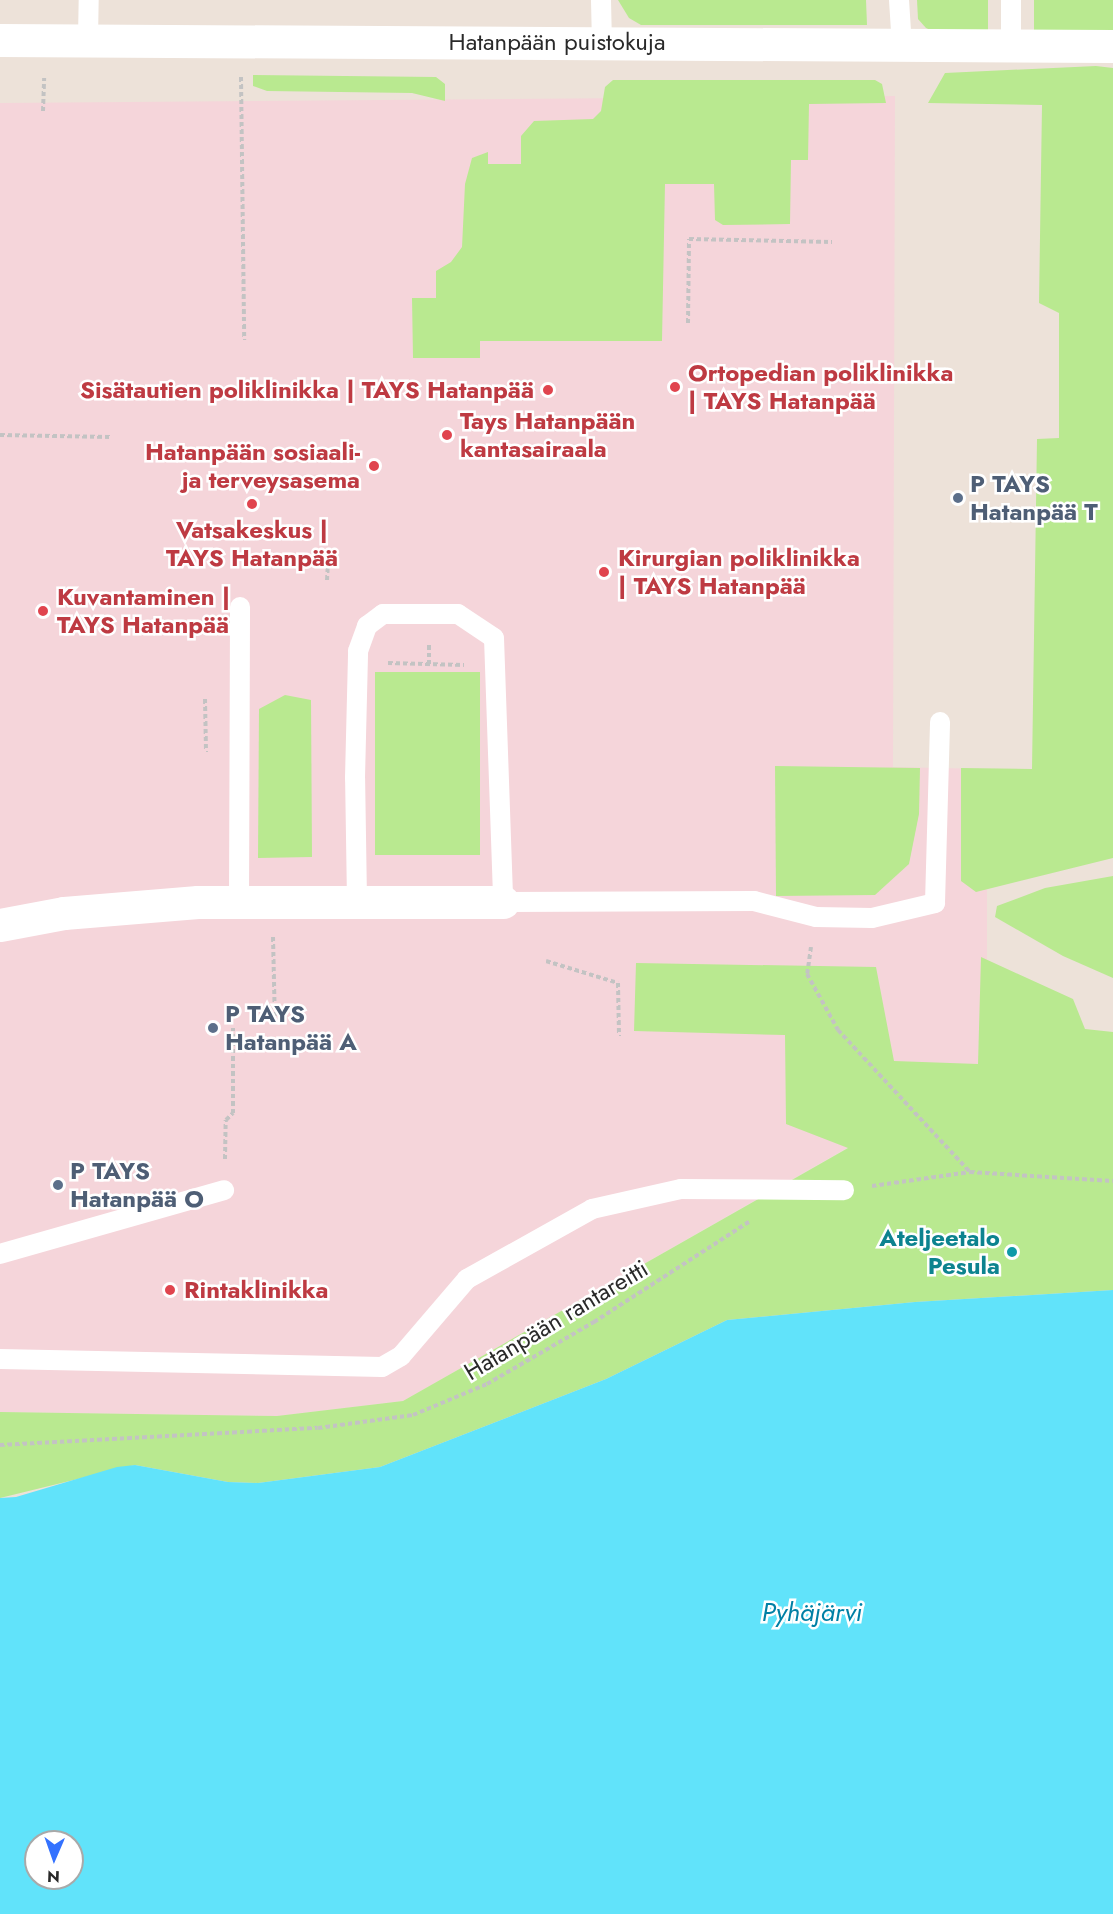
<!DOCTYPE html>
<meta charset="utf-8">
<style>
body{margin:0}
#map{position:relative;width:1113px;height:1914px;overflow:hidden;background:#ede2d9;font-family:Jost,sans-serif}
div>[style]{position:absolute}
.medical>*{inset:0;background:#f5d5da}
.green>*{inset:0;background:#b9e990;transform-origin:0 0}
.water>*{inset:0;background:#61e3fa}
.path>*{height:4px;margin-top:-2px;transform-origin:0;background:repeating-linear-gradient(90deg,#c3c3c3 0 4.5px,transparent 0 7.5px)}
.lane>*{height:20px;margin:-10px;padding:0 10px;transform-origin:10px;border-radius:10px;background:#fff}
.street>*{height:33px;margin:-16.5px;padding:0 16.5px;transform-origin:16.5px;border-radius:16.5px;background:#fff}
.dots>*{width:16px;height:16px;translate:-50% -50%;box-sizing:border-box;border:3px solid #fff;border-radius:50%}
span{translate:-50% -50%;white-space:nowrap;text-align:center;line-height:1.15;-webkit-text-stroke:5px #fff;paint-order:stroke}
.street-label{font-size:24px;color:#292929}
.health-label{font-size:24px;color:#be3a42;font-weight:700}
.left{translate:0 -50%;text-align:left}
.right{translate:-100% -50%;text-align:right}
.service-label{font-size:24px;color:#4e5e75;font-weight:700}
.culture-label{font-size:24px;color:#0d838f;font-weight:700}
.water-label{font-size:26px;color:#0180a5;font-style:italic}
.north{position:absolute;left:24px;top:1830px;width:60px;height:60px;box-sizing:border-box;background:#fff;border:2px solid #a9a9a9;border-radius:50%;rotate:182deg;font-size:16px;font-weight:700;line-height:24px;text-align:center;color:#292929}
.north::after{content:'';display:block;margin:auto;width:21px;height:27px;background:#3472ff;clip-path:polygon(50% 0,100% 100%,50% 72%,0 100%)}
</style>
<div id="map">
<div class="medical">
<i style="clip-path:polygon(895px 96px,893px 767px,987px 769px,987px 1124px,882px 1128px,403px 1401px,277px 1416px,0 1412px,0 103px)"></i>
</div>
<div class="green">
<i style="clip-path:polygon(618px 0,866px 0,867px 25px,641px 25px,629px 18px)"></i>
<i style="clip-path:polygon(917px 0,988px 0,988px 32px,935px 32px,926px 28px,918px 19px)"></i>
<i style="left:1034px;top:0;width:79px;height:33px"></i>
<i style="clip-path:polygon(1096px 66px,1113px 68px,1113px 858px,976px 892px,961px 881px,961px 768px,1032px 769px,1037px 439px,1059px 438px,1059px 313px,1039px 303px,1042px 105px,928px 103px,945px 73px)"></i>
<i style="clip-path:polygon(253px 75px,436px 77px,445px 84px,445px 101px,412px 93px,267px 91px,253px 86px)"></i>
<i style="clip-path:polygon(613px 80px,875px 80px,882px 84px,886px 103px,809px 104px,808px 160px,791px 160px,790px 224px,723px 225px,715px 220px,714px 184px,665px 184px,662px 341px,480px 341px,480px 358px,413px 358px,412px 298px,436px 298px,436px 271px,451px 262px,462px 247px,465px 184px,472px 158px,488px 152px,488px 164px,521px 164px,521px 136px,534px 121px,593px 119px,601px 111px,605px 87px)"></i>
<i style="left:375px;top:672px;width:105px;height:183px"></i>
<i style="clip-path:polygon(285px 695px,311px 700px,312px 857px,258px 858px,259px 709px)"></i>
<i style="clip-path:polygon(775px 766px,920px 768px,919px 814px,909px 864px,875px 895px,776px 896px)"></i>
<i style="clip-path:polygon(1113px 876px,1113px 978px,1063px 956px,995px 917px,997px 906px,1045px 888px)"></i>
<i style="clip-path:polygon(981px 957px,1073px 999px,1085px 1029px,1113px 1032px,1113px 1290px,915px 1302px,727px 1320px,606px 1379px,380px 1467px,258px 1483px,228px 1482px,135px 1465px,0 1498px,0 1412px,277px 1416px,403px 1401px,848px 1148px,786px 1124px,785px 1035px,634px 1031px,636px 963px,876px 967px,894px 1061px,978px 1064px)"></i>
</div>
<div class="water">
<i style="clip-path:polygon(evenodd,1113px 1290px,1113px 1914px,0 1914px,0 1498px,16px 1497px,117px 1467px,135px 1465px,228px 1482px,258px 1483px,380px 1467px,606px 1379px,727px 1320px,915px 1302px,1113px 1290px,36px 1842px,72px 1842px,72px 1878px,36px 1878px,36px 1842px)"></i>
</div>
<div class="path">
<i style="left:241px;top:77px;width:263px;rotate:89.3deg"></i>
<i style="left:43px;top:111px;width:33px;rotate:-88deg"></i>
<i style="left:688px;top:323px;width:84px;rotate:-89.3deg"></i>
<i style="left:689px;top:239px;width:143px;rotate:1.2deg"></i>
<i style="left:0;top:435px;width:110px;rotate:1deg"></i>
<i style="left:327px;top:580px;width:17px;rotate:-87deg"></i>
<i style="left:429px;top:645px;width:19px;rotate:90deg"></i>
<i style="left:388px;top:663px;width:76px;rotate:1.5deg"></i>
<i style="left:205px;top:699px;width:53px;rotate:88.9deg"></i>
<i style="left:273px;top:937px;width:90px;rotate:88.7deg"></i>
<i style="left:811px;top:947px;width:27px;rotate:98deg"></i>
<i style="left:807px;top:974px;width:64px;rotate:61deg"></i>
<i style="left:838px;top:1030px;width:194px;rotate:47.1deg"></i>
<i style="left:546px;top:961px;width:75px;rotate:17deg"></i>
<i style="left:618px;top:983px;width:53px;rotate:88.9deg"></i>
<i style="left:225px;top:1159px;width:39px;rotate:-89deg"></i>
<i style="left:226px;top:1120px;width:10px;rotate:-45deg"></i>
<i style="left:233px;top:1113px;width:85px;rotate:-90deg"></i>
<i style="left:872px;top:1186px;width:99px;rotate:-8.1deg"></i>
<i style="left:970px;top:1172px;width:143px;rotate:3.6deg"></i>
<i style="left:0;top:1445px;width:318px;rotate:-3.1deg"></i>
<i style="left:318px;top:1428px;width:96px;rotate:-7.8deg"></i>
<i style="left:413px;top:1415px;width:80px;rotate:-22.7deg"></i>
<i style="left:487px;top:1384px;width:124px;rotate:-30.1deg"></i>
<i style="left:594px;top:1322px;width:186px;rotate:-32.9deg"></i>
</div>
<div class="lane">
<i style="left:601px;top:0;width:43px;rotate:88.7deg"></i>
<i style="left:899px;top:0;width:46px;rotate:86.3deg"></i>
<i style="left:88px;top:39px;width:39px;rotate:-89deg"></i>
<i style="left:1011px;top:45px;width:45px;rotate:-90deg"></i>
<i style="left:357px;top:900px;width:122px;rotate:-90.9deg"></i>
<i style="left:355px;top:778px;width:127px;rotate:-88.6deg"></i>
<i style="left:358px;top:651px;width:27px;rotate:-70deg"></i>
<i style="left:367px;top:626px;width:20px;rotate:-37deg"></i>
<i style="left:383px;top:614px;width:75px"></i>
<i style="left:458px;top:614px;width:43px;rotate:33.7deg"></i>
<i style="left:494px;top:638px;width:264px;rotate:88deg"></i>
<i style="left:503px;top:902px;width:251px;rotate:-0.2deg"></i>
<i style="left:754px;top:901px;width:64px;rotate:14.5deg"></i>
<i style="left:816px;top:917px;width:56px;rotate:1deg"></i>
<i style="left:872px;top:918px;width:65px;rotate:-13.4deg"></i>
<i style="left:935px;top:903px;width:181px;rotate:-88.4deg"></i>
<i style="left:239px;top:902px;width:295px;rotate:-89.8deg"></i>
<i style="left:0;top:1254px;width:233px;rotate:-15.9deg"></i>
<i style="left:0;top:1359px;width:382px;rotate:1.2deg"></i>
<i style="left:382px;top:1367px;width:22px;rotate:-30deg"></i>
<i style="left:401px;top:1356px;width:101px;rotate:-49.4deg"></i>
<i style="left:467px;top:1279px;width:143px;rotate:-29.2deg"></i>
<i style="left:592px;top:1209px;width:91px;rotate:-12.7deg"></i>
<i style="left:681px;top:1189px;width:163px;rotate:0.4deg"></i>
</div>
<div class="street">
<i style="left:0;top:40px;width:1113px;rotate:0.31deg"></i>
<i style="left:0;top:925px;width:65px;rotate:-10.6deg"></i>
<i style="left:64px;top:913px;width:134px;rotate:-4.7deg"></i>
<i style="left:198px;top:902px;width:305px"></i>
</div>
<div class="dots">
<i style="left:675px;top:387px;background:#e0444e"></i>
<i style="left:548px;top:390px;background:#e0444e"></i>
<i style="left:447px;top:435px;background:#e0444e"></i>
<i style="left:374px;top:466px;background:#e0444e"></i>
<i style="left:958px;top:498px;background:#5c6f8a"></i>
<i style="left:252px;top:504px;background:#e0444e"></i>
<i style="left:604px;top:572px;background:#e0444e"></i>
<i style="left:43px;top:611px;background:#e0444e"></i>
<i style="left:213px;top:1028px;background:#5c6f8a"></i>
<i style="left:58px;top:1185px;background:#5c6f8a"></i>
<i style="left:1012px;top:1252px;background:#0f9aa8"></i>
<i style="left:170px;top:1290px;background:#e0444e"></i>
</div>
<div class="street-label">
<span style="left:557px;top:42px">Hatanpään puistokuja</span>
<span style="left:556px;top:1320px;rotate:-31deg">Hatanpään rantareitti</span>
</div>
<div class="health-label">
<span class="left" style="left:688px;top:387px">Ortopedian poliklinikka<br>| TAYS Hatanpää</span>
<span class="right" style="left:534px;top:390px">Sisätautien poliklinikka | TAYS Hatanpää</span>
<span class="left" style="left:460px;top:435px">Tays Hatanpään<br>kantasairaala</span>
<span class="right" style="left:360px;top:466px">Hatanpään sosiaali-<br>ja terveysasema</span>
<span style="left:252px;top:544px">Vatsakeskus |<br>TAYS Hatanpää</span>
<span class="left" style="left:618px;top:572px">Kirurgian poliklinikka<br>| TAYS Hatanpää</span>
<span class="left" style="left:57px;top:611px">Kuvantaminen |<br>TAYS Hatanpää</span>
<span class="left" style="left:184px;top:1290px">Rintaklinikka</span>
</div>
<div class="service-label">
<span class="left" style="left:970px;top:498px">P TAYS<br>Hatanpää T</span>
<span class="left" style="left:225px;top:1028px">P TAYS<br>Hatanpää A</span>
<span class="left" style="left:70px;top:1185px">P TAYS<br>Hatanpää O</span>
</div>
<div class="culture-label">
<span class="right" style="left:1000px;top:1252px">Ateljeetalo<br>Pesula</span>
</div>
<div class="water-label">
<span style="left:812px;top:1613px">Pyhäjärvi</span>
</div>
<div class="north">N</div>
</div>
